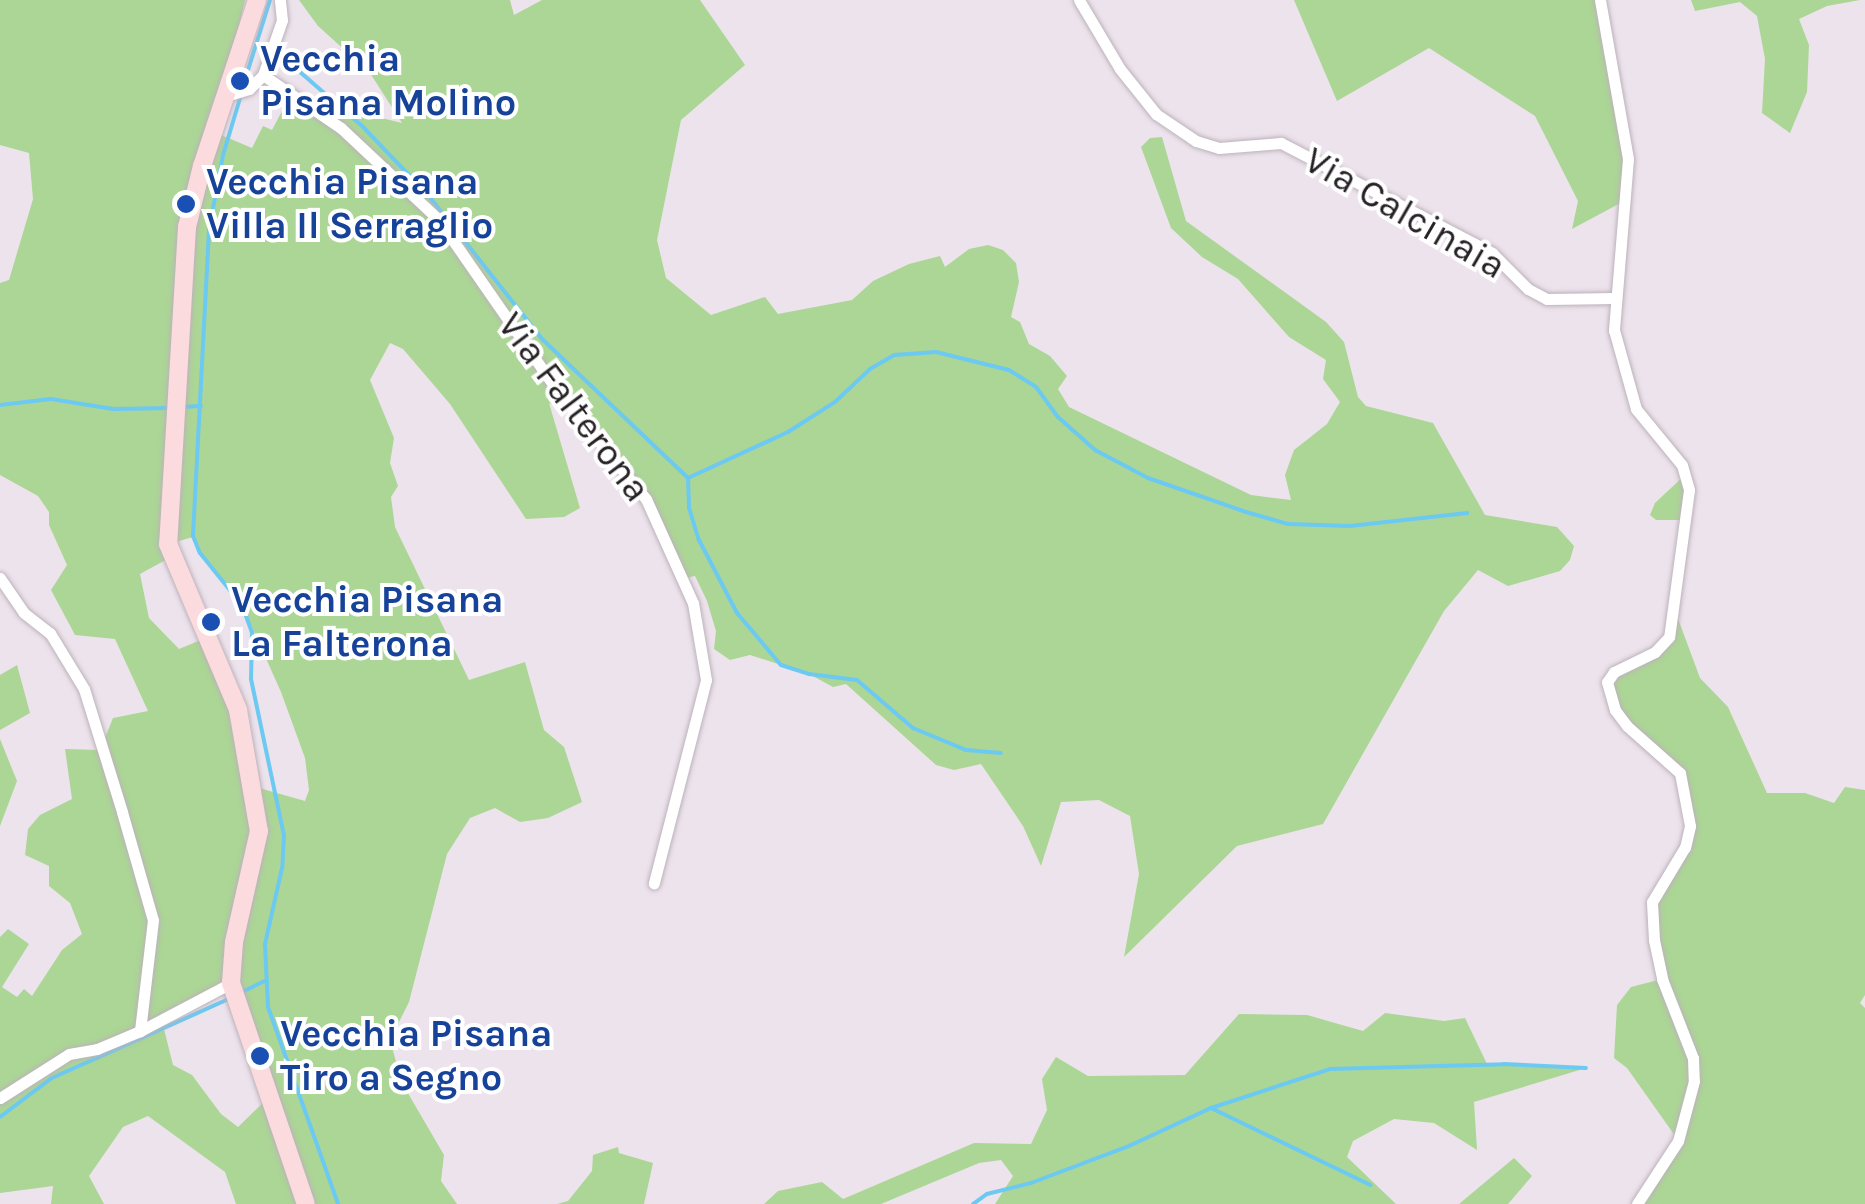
<!DOCTYPE html>
<style>
body{margin:0}
#map{position:relative;width:1865px;height:1204px;overflow:hidden;background:#ede3ec;font-family:Karla,sans-serif}
div>[style]{position:absolute}
.green>*{inset:0;background:#acd695}
.stream>*{height:4px;margin:-2px;padding:0 2px;transform-origin:2px;border-radius:2px;background:#6bc9f2}
.roads{filter:drop-shadow(0 0 2px #bcb2bb) drop-shadow(0 0 2px #bcb2bb)}
.street>*{height:11px;margin:-5.5px;padding:0 5.5px;transform-origin:5.5px;border-radius:5.5px;background:#fff}
.secondary>*{height:18px;margin:-9px;padding:0 9px;transform-origin:9px;border-radius:9px;background:#fcdbde}
.dots>*{width:28px;height:28px;translate:-50% -50%;box-sizing:border-box;border:5px solid #fff;border-radius:50%}
span{translate:-50% -50%;white-space:nowrap;text-align:center;line-height:1.15;-webkit-text-stroke:8px #fff;paint-order:stroke}
.transit-label{font-size:38px;color:#164399;font-weight:700}
.left{translate:0 -50%;text-align:left}
.street-label{font-size:38px;color:#252124}
</style>
<div id="map">
<div class="green">
<i style="clip-path:polygon(evenodd,0 0,245px 0,214px 132px,252px 148px,263px 126px,272px 130px,283px 109px,297px 97px,320px 113px,349px 110px,402px 123px,370px 73px,318px 26px,299px 0,510px 0,514px 15px,542px 0,700px 0,745px 65px,681px 120px,657px 240px,666px 278px,711px 315px,765px 297px,778px 314px,852px 300px,873px 281px,909px 264px,940px 256px,945px 267px,969px 249px,988px 245px,1003px 250px,1016px 263px,1019px 282px,1011px 317px,1020px 322px,1029px 344px,1050px 356px,1067px 376px,1058px 389px,1069px 407px,1251px 495px,1291px 500px,1285px 475px,1294px 450px,1327px 424px,1340px 402px,1323px 379px,1326px 360px,1289px 337px,1238px 279px,1202px 257px,1171px 228px,1141px 147px,1150px 138px,1162px 137px,1186px 221px,1326px 322px,1344px 342px,1358px 397px,1366px 406px,1433px 423px,1485px 515px,1557px 527px,1574px 546px,1570px 560px,1560px 571px,1508px 586px,1478px 570px,1444px 611px,1323px 824px,1237px 846px,1124px 957px,1139px 874px,1130px 816px,1099px 800px,1061px 802px,1041px 866px,1023px 826px,981px 764px,954px 770px,936px 765px,846px 684px,833px 687px,809px 674px,750px 655px,730px 660px,714px 649px,716px 631px,707px 601px,695px 576px,685px 578px,638px 480px,568px 412px,549px 403px,580px 508px,564px 517px,526px 519px,450px 404px,403px 349px,390px 343px,370px 380px,394px 438px,390px 463px,398px 486px,391px 497px,395px 527px,469px 680px,525px 662px,544px 730px,564px 747px,582px 802px,548px 818px,520px 822px,495px 808px,470px 818px,447px 854px,409px 1002px,390px 1040px,402px 1083px,444px 1155px,441px 1181px,457px 1204px,236px 1204px,225px 1172px,148px 1116px,123px 1127px,89px 1176px,104px 1204px,51px 1204px,53px 1186px,0 1193px,0 937px,8px 929px,29px 944px,2px 987px,17px 997px,24px 989px,32px 996px,62px 950px,82px 934px,70px 903px,49px 886px,49px 866px,25px 855px,28px 829px,40px 815px,72px 799px,65px 749px,100px 750px,113px 718px,148px 711px,115px 639px,75px 635px,51px 590px,67px 565px,49px 525px,49px 512px,38px 496px,0 475px,0 283px,9px 280px,33px 199px,29px 153px,0 145px,0 0,193px 537px,200px 553px,242px 605px,281px 692px,305px 758px,309px 790px,305px 801px,252px 786px,208px 637px,179px 649px,149px 618px,140px 574px,171px 557px,168px 544px,193px 537px,0 0,231px 983px,268px 1098px,238px 1127px,221px 1114px,192px 1075px,173px 1065px,161px 1017px,231px 983px)"></i>
<i style="clip-path:polygon(1294px 0,1600px 0,1618px 96px,1628px 199px,1572px 229px,1578px 201px,1535px 116px,1429px 48px,1337px 101px)"></i>
<i style="clip-path:polygon(1691px 0,1860px 0,1827px 6px,1799px 19px,1809px 45px,1807px 92px,1790px 133px,1762px 113px,1765px 59px,1757px 16px,1740px 2px,1695px 11px)"></i>
<i style="clip-path:polygon(1686px 474px,1686px 520px,1656px 520px,1650px 515px,1655px 503px)"></i>
<i style="clip-path:polygon(1674px 608px,1700px 678px,1728px 707px,1767px 793px,1805px 793px,1834px 803px,1845px 787px,1865px 790px,1865px 995px,1860px 1003px,1865px 1008px,1865px 1204px,1637px 1204px,1678px 1140px,1627px 1068px,1614px 1058px,1617px 1005px,1631px 987px,1662px 979px,1652px 902px,1690px 826px,1680px 773px,1615px 710px,1607px 682px,1669px 637px)"></i>
<i style="clip-path:polygon(17px 665px,30px 713px,0 730px,0 675px)"></i>
<i style="clip-path:polygon(0 739px,17px 781px,0 826px)"></i>
<i style="clip-path:polygon(1385px 1013px,1444px 1021px,1465px 1018px,1487px 1064px,1586px 1068px,1474px 1102px,1477px 1150px,1434px 1123px,1394px 1119px,1353px 1141px,1347px 1157px,1396px 1204px,995px 1204px,1013px 1176px,1001px 1160px,979px 1163px,881px 1204px,764px 1204px,778px 1191px,822px 1182px,843px 1199px,974px 1143px,1031px 1144px,1047px 1110px,1042px 1079px,1056px 1057px,1088px 1076px,1185px 1075px,1239px 1014px,1307px 1015px,1363px 1031px)"></i>
<i style="clip-path:polygon(618px 1147px,619px 1153px,653px 1163px,644px 1204px,557px 1204px,568px 1201px,592px 1171px,593px 1155px)"></i>
<i style="clip-path:polygon(1514px 1158px,1532px 1176px,1508px 1204px,1459px 1204px)"></i>
</div>
<div class="stream">
<i style="left:276px;top:51px;width:116px;rotate:41.1deg"></i>
<i style="left:363px;top:127px;width:94px;rotate:46.3deg"></i>
<i style="left:428px;top:195px;width:184px;rotate:51.6deg"></i>
<i style="left:542px;top:339px;width:202px;rotate:43.6deg"></i>
<i style="left:243px;top:86px;width:90px;rotate:-72.6deg"></i>
<i style="left:241px;top:95px;width:63px;rotate:106.7deg"></i>
<i style="left:223px;top:155px;width:76px;rotate:100.6deg"></i>
<i style="left:209px;top:230px;width:306px;rotate:93deg"></i>
<i style="left:193px;top:536px;width:18px;rotate:68deg"></i>
<i style="left:200px;top:553px;width:67px;rotate:51.1deg"></i>
<i style="left:242px;top:605px;width:29px;rotate:70deg"></i>
<i style="left:252px;top:632px;width:47px;rotate:91.2deg"></i>
<i style="left:251px;top:679px;width:159px;rotate:78.1deg"></i>
<i style="left:284px;top:835px;width:33px;rotate:93deg"></i>
<i style="left:282px;top:868px;width:78px;rotate:102.6deg"></i>
<i style="left:265px;top:944px;width:63px;rotate:87.3deg"></i>
<i style="left:268px;top:1007px;width:209px;rotate:70.4deg"></i>
<i style="left:0;top:405px;width:51px;rotate:-6.7deg"></i>
<i style="left:51px;top:399px;width:63px;rotate:9.2deg"></i>
<i style="left:113px;top:409px;width:59px;rotate:-1deg"></i>
<i style="left:181px;top:407px;width:20px;rotate:-3deg"></i>
<i style="left:688px;top:478px;width:110px;rotate:-24.7deg"></i>
<i style="left:788px;top:432px;width:56px;rotate:-32.6deg"></i>
<i style="left:835px;top:402px;width:48px;rotate:-43.3deg"></i>
<i style="left:870px;top:369px;width:28px;rotate:-30deg"></i>
<i style="left:894px;top:355px;width:42px;rotate:-4.1deg"></i>
<i style="left:936px;top:352px;width:75px;rotate:13.9deg"></i>
<i style="left:1009px;top:370px;width:32px;rotate:32deg"></i>
<i style="left:1036px;top:387px;width:37px;rotate:54deg"></i>
<i style="left:1058px;top:417px;width:50px;rotate:41.7deg"></i>
<i style="left:1095px;top:450px;width:60px;rotate:27.8deg"></i>
<i style="left:1148px;top:478px;width:104px;rotate:19.1deg"></i>
<i style="left:1246px;top:512px;width:44px;rotate:15.9deg"></i>
<i style="left:1288px;top:524px;width:62px;rotate:1.8deg"></i>
<i style="left:1350px;top:526px;width:118px;rotate:-6.3deg"></i>
<i style="left:688px;top:478px;width:30px;rotate:88deg"></i>
<i style="left:689px;top:508px;width:34px;rotate:73deg"></i>
<i style="left:699px;top:540px;width:82px;rotate:62.5deg"></i>
<i style="left:737px;top:613px;width:68px;rotate:49.8deg"></i>
<i style="left:781px;top:665px;width:29px;rotate:18deg"></i>
<i style="left:809px;top:674px;width:48px;rotate:7.1deg"></i>
<i style="left:857px;top:680px;width:74px;rotate:40.6deg"></i>
<i style="left:913px;top:728px;width:57px;rotate:22.5deg"></i>
<i style="left:966px;top:750px;width:35px;rotate:5deg"></i>
<i style="left:242px;top:992px;width:25px;rotate:-26deg"></i>
<i style="left:1211px;top:1108px;width:177px;rotate:25.8deg"></i>
<i style="left:0;top:1117px;width:65px;rotate:-36.9deg"></i>
<i style="left:52px;top:1078px;width:194px;rotate:-24.1deg"></i>
<i style="left:973px;top:1204px;width:17px;rotate:-36deg"></i>
<i style="left:987px;top:1194px;width:45px;rotate:-14deg"></i>
<i style="left:1031px;top:1183px;width:105px;rotate:-20.7deg"></i>
<i style="left:1129px;top:1146px;width:90px;rotate:-24.9deg"></i>
<i style="left:1211px;top:1108px;width:125px;rotate:-18.1deg"></i>
<i style="left:1330px;top:1069px;width:174px;rotate:-1.6deg"></i>
<i style="left:1504px;top:1064px;width:82px;rotate:2.8deg"></i>
</div>
<div class="roads">
<div class="street">
<i style="left:1079px;top:0;width:80px;rotate:59.3deg"></i>
<i style="left:1120px;top:69px;width:58px;rotate:51.3deg"></i>
<i style="left:1156px;top:114px;width:48px;rotate:34deg"></i>
<i style="left:1196px;top:141px;width:24px;rotate:17deg"></i>
<i style="left:1219px;top:148px;width:62px;rotate:-4.6deg"></i>
<i style="left:1281px;top:143px;width:238px;rotate:27.5deg"></i>
<i style="left:1492px;top:253px;width:51px;rotate:45deg"></i>
<i style="left:1528px;top:289px;width:21px;rotate:28deg"></i>
<i style="left:1547px;top:299px;width:69px;rotate:-0.8deg"></i>
<i style="left:1600px;top:0;width:161px;rotate:80deg"></i>
<i style="left:1628px;top:159px;width:172px;rotate:94.7deg"></i>
<i style="left:1614px;top:330px;width:82px;rotate:74.4deg"></i>
<i style="left:1636px;top:409px;width:72px;rotate:50.6deg"></i>
<i style="left:1682px;top:465px;width:26px;rotate:74deg"></i>
<i style="left:1689px;top:490px;width:148px;rotate:97.7deg"></i>
<i style="left:1669px;top:637px;width:21px;rotate:133deg"></i>
<i style="left:1655px;top:652px;width:46px;rotate:154deg"></i>
<i style="left:1614px;top:672px;width:12px;rotate:125deg"></i>
<i style="left:1607px;top:682px;width:29px;rotate:74deg"></i>
<i style="left:1615px;top:710px;width:20px;rotate:53deg"></i>
<i style="left:1627px;top:726px;width:71px;rotate:41.6deg"></i>
<i style="left:1680px;top:773px;width:54px;rotate:79.3deg"></i>
<i style="left:1690px;top:826px;width:22px;rotate:103deg"></i>
<i style="left:1685px;top:847px;width:64px;rotate:121deg"></i>
<i style="left:1652px;top:902px;width:38px;rotate:87deg"></i>
<i style="left:1654px;top:940px;width:40px;rotate:78deg"></i>
<i style="left:1662px;top:979px;width:85px;rotate:68.6deg"></i>
<i style="left:1693px;top:1058px;width:23px;rotate:88deg"></i>
<i style="left:1694px;top:1081px;width:62px;rotate:104.9deg"></i>
<i style="left:1678px;top:1141px;width:75px;rotate:123.1deg"></i>
<i style="left:263px;top:75px;width:94px;rotate:34.2deg"></i>
<i style="left:341px;top:128px;width:133px;rotate:43.2deg"></i>
<i style="left:438px;top:219px;width:208px;rotate:55.2deg"></i>
<i style="left:557px;top:390px;width:141px;rotate:50.8deg"></i>
<i style="left:646px;top:499px;width:114px;rotate:65.7deg"></i>
<i style="left:693px;top:603px;width:78px;rotate:80.4deg"></i>
<i style="left:706px;top:680px;width:210px;rotate:104.4deg"></i>
<i style="left:226px;top:96px;width:24px;rotate:-17deg"></i>
<i style="left:249px;top:89px;width:20px;rotate:-45deg"></i>
<i style="left:263px;top:75px;width:58px;rotate:-70.9deg"></i>
<i style="left:282px;top:20px;width:20px;rotate:-96deg"></i>
<i style="left:0;top:578px;width:42px;rotate:55.6deg"></i>
<i style="left:24px;top:613px;width:33px;rotate:38deg"></i>
<i style="left:50px;top:633px;width:66px;rotate:58.7deg"></i>
<i style="left:84px;top:689px;width:129px;rotate:72.8deg"></i>
<i style="left:122px;top:812px;width:112px;rotate:74deg"></i>
<i style="left:153px;top:920px;width:112px;rotate:96.7deg"></i>
<i style="left:0;top:1098px;width:82px;rotate:-32.5deg"></i>
<i style="left:69px;top:1054px;width:28px;rotate:-10deg"></i>
<i style="left:97px;top:1049px;width:47px;rotate:-22.7deg"></i>
<i style="left:140px;top:1031px;width:103px;rotate:-27.8deg"></i>
</div>
<div class="secondary">
<i style="left:257px;top:0;width:175px;rotate:108.3deg"></i>
<i style="left:202px;top:166px;width:63px;rotate:103.8deg"></i>
<i style="left:187px;top:227px;width:318px;rotate:93.4deg"></i>
<i style="left:168px;top:544px;width:180px;rotate:67.1deg"></i>
<i style="left:238px;top:710px;width:123px;rotate:80.2deg"></i>
<i style="left:259px;top:831px;width:114px;rotate:102.7deg"></i>
<i style="left:234px;top:942px;width:41px;rotate:94.2deg"></i>
<i style="left:231px;top:983px;width:233px;rotate:71.3deg"></i>
</div>
</div>
<div class="dots">
<i style="left:240px;top:81px;background:#1a4fb4"></i>
<i style="left:186px;top:204px;background:#1a4fb4"></i>
<i style="left:211px;top:622px;background:#1a4fb4"></i>
<i style="left:260px;top:1056px;background:#1a4fb4"></i>
</div>
<div class="transit-label">
<span class="left" style="left:260px;top:81px">Vecchia<br>Pisana Molino</span>
<span class="left" style="left:206px;top:204px">Vecchia Pisana<br>Villa Il Serraglio</span>
<span class="left" style="left:231px;top:622px">Vecchia Pisana<br>La Falterona</span>
<span class="left" style="left:280px;top:1056px">Vecchia Pisana<br>Tiro a Segno</span>
</div>
<div class="street-label">
<span style="left:1405px;top:213px;rotate:30deg">Via Calcinaia</span>
<span style="left:574px;top:407px;rotate:53deg">Via Falterona</span>
</div>
</div>
